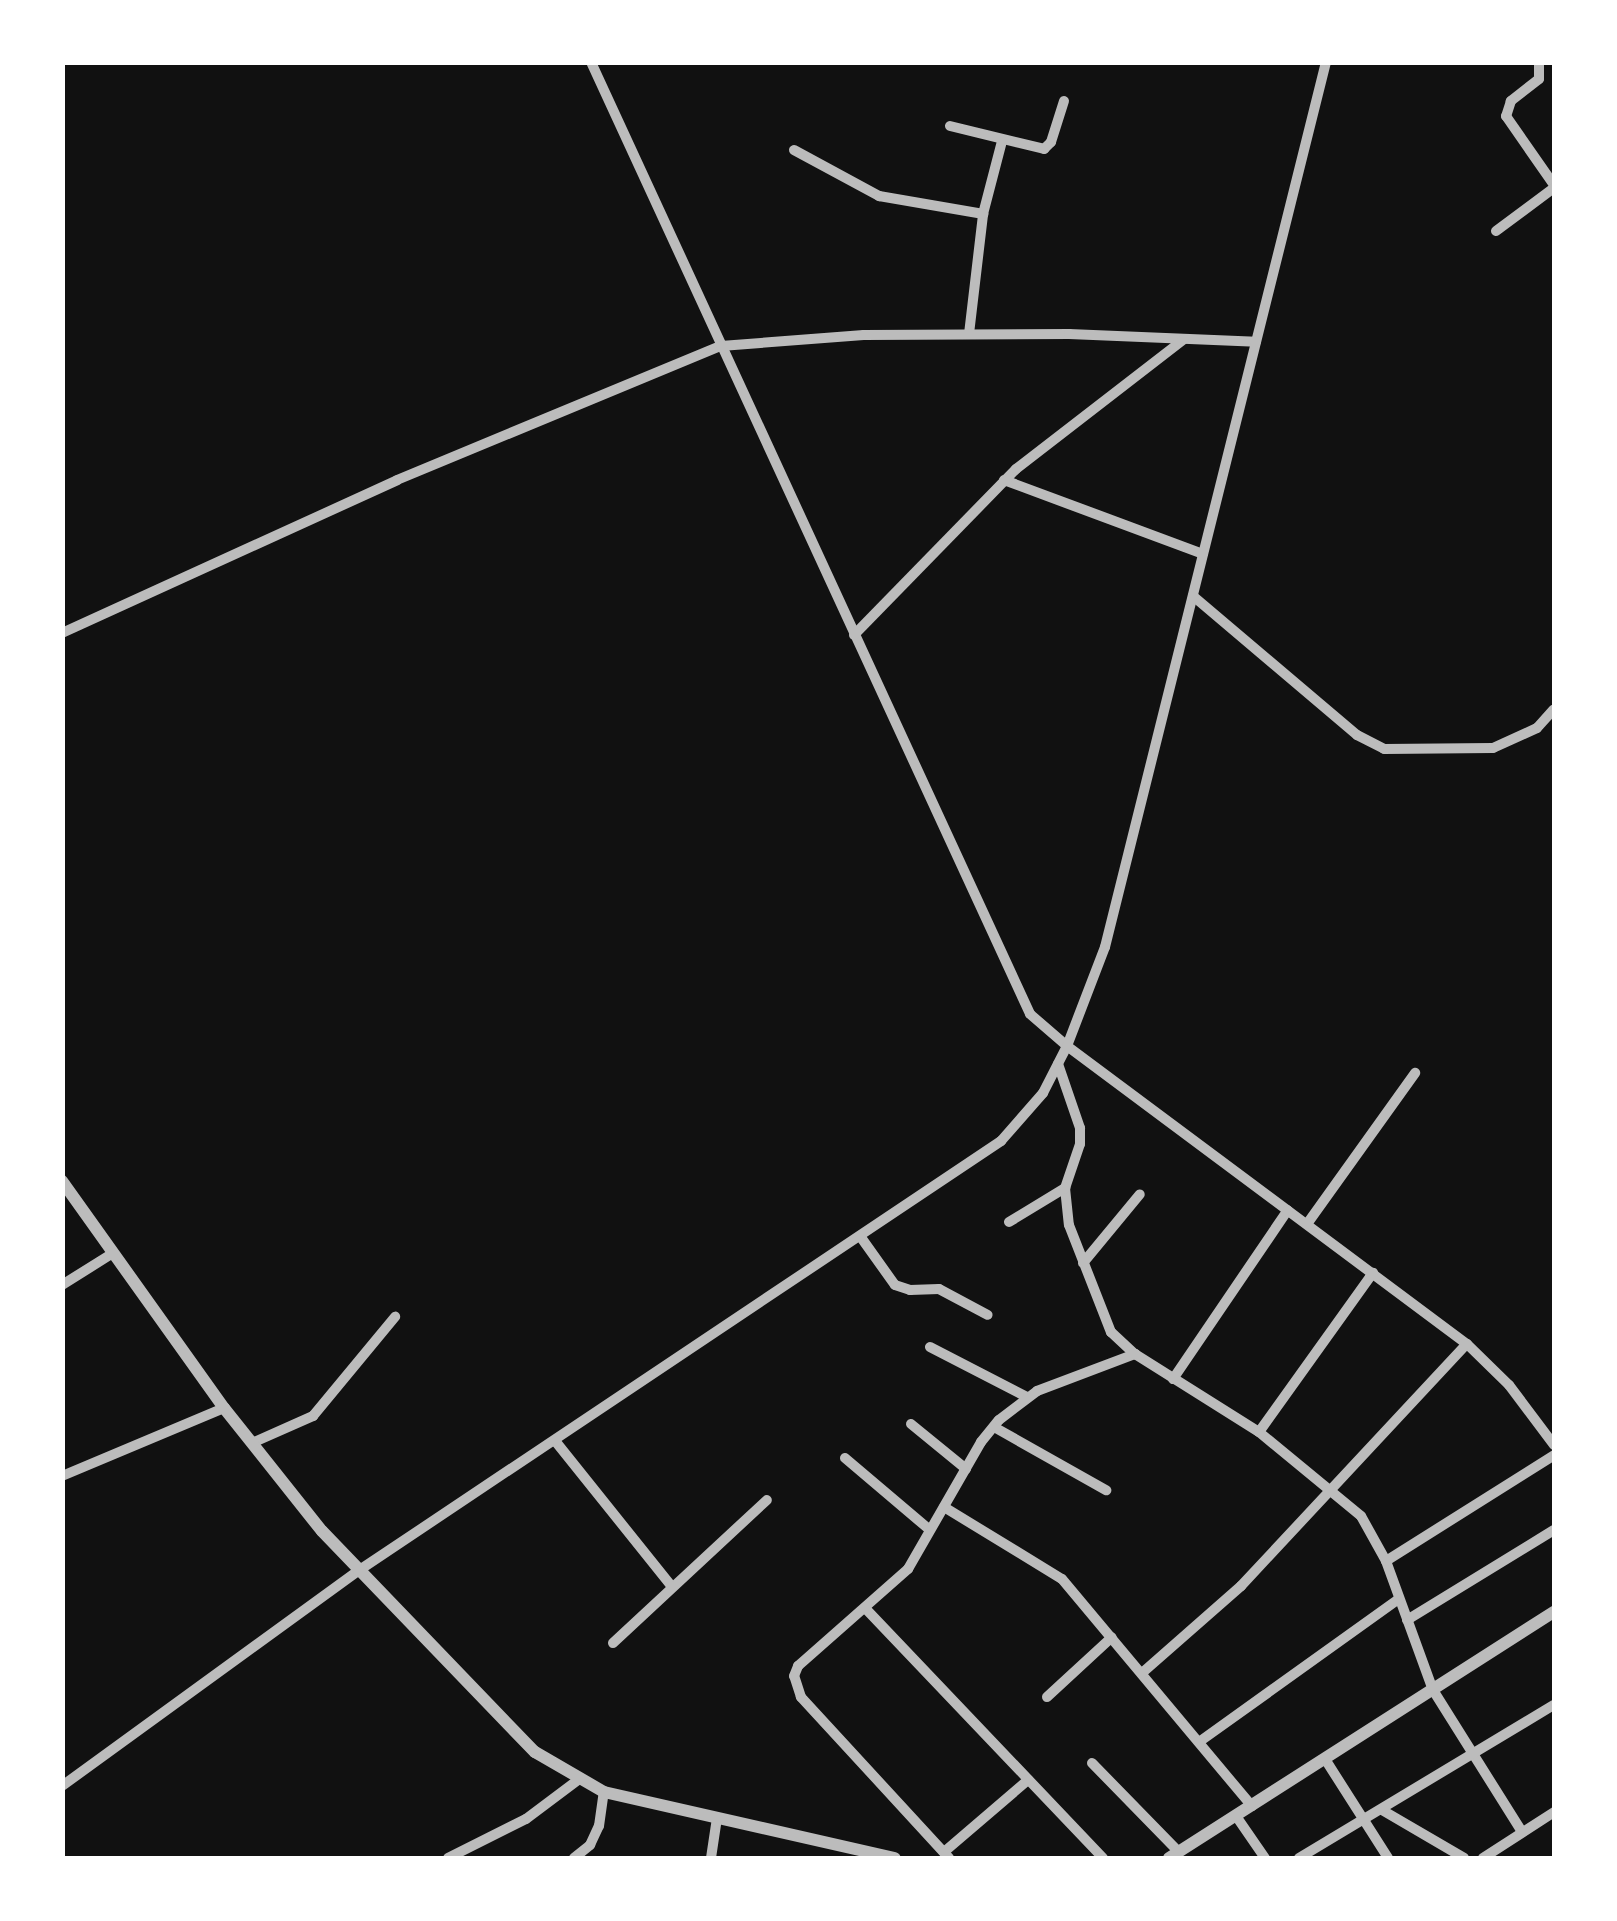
<!DOCTYPE html>
<style>
body{margin:0}
#map{position:relative;width:1617px;height:1921px;overflow:hidden;background:#111;font-family:Commissioner,sans-serif}
div>[style]{position:absolute}
.minor>*{height:10px;margin:-5px;padding:0 5px;transform-origin:5px;border-radius:5px;background:#bcbcbc}
.tertiary>*{height:12px;margin:-6px;padding:0 6px;transform-origin:6px;border-radius:6px;background:#bcbcbc}
span{translate:-50% -50%;white-space:nowrap;text-align:center;line-height:1.15;-webkit-text-stroke:10px #fff;paint-order:stroke}
.frame{position:absolute;inset:0;border:65px solid #fff;pointer-events:none}
</style>
<div id="map">
<div class="minor">
<i style="left:591px;top:62px;width:1048px;rotate:65.24deg"></i>
<i style="left:1030px;top:1014px;width:49px;rotate:40.9deg"></i>
<i style="left:1067px;top:1046px;width:499px;rotate:36.7deg"></i>
<i style="left:1467px;top:1344px;width:59px;rotate:44.3deg"></i>
<i style="left:1509px;top:1385px;width:75px;rotate:53.1deg"></i>
<i style="left:1539px;top:62px;width:17px;rotate:90deg"></i>
<i style="left:1539px;top:79px;width:36px;rotate:142deg"></i>
<i style="left:1511px;top:101px;width:16px;rotate:108deg"></i>
<i style="left:1506px;top:116px;width:84px;rotate:55.2deg"></i>
<i style="left:950px;top:126px;width:97px;rotate:13.7deg"></i>
<i style="left:1044px;top:149px;width:10px;rotate:-45deg"></i>
<i style="left:1051px;top:142px;width:43px;rotate:-72.4deg"></i>
<i style="left:794px;top:150px;width:97px;rotate:28.4deg"></i>
<i style="left:879px;top:196px;width:106px;rotate:9.8deg"></i>
<i style="left:1496px;top:231px;width:72px;rotate:-36.6deg"></i>
<i style="left:969px;top:334px;width:121px;rotate:-83.3deg"></i>
<i style="left:983px;top:214px;width:75px;rotate:-75.4deg"></i>
<i style="left:1004px;top:480px;width:212px;rotate:20.4deg"></i>
<i style="left:1193px;top:596px;width:215px;rotate:40.3deg"></i>
<i style="left:1357px;top:735px;width:30px;rotate:27deg"></i>
<i style="left:1384px;top:749px;width:109px;rotate:-0.5deg"></i>
<i style="left:1493px;top:748px;width:48px;rotate:-24.4deg"></i>
<i style="left:1537px;top:728px;width:25px;rotate:-48deg"></i>
<i style="left:62px;top:633px;width:368px;rotate:-24.5deg"></i>
<i style="left:397px;top:480px;width:351px;rotate:-22.5deg"></i>
<i style="left:721px;top:346px;width:143px;rotate:-4.4deg"></i>
<i style="left:864px;top:335px;width:205px;rotate:-0.3deg"></i>
<i style="left:1069px;top:334px;width:187px;rotate:2.4deg"></i>
<i style="left:854px;top:635px;width:232px;rotate:-45.7deg"></i>
<i style="left:1016px;top:469px;width:212px;rotate:-37.7deg"></i>
<i style="left:1058px;top:1064px;width:68px;rotate:71deg"></i>
<i style="left:1080px;top:1128px;width:16px;rotate:90deg"></i>
<i style="left:1080px;top:1144px;width:46px;rotate:108.8deg"></i>
<i style="left:1065px;top:1188px;width:37px;rotate:84deg"></i>
<i style="left:1069px;top:1225px;width:115px;rotate:68.6deg"></i>
<i style="left:1111px;top:1332px;width:33px;rotate:43deg"></i>
<i style="left:1135px;top:1354px;width:146px;rotate:32.2deg"></i>
<i style="left:1259px;top:1432px;width:132px;rotate:39.5deg"></i>
<i style="left:1361px;top:1516px;width:51px;rotate:60.9deg"></i>
<i style="left:1386px;top:1561px;width:137px;rotate:70deg"></i>
<i style="left:1433px;top:1690px;width:168px;rotate:57.9deg"></i>
<i style="left:1009px;top:1222px;width:66px;rotate:-31.3deg"></i>
<i style="left:1307px;top:1224px;width:186px;rotate:-54.4deg"></i>
<i style="left:860px;top:1236px;width:60px;rotate:54.5deg"></i>
<i style="left:895px;top:1285px;width:16px;rotate:18deg"></i>
<i style="left:910px;top:1290px;width:29px;rotate:-2deg"></i>
<i style="left:939px;top:1289px;width:55px;rotate:28deg"></i>
<i style="left:1083px;top:1263px;width:89px;rotate:-50.4deg"></i>
<i style="left:62px;top:1285px;width:60px;rotate:-32.1deg"></i>
<i style="left:930px;top:1347px;width:109px;rotate:27.3deg"></i>
<i style="left:1173px;top:1379px;width:204px;rotate:-55.8deg"></i>
<i style="left:911px;top:1424px;width:71px;rotate:39.3deg"></i>
<i style="left:994px;top:1427px;width:129px;rotate:29.4deg"></i>
<i style="left:1259px;top:1432px;width:196px;rotate:-54.4deg"></i>
<i style="left:556px;top:1442px;width:186px;rotate:51.3deg"></i>
<i style="left:252px;top:1443px;width:67px;rotate:-23.9deg"></i>
<i style="left:313px;top:1416px;width:129px;rotate:-50.4deg"></i>
<i style="left:845px;top:1458px;width:111px;rotate:40.3deg"></i>
<i style="left:62px;top:1476px;width:176px;rotate:-22.8deg"></i>
<i style="left:944px;top:1507px;width:138px;rotate:31.4deg"></i>
<i style="left:1062px;top:1579px;width:296px;rotate:50.1deg"></i>
<i style="left:1386px;top:1561px;width:199px;rotate:-32.2deg"></i>
<i style="left:865px;top:1608px;width:345px;rotate:46.4deg"></i>
<i style="left:1407px;top:1620px;width:172px;rotate:-31.5deg"></i>
<i style="left:613px;top:1643px;width:210px;rotate:-42.9deg"></i>
<i style="left:1142px;top:1673px;width:132px;rotate:-41.3deg"></i>
<i style="left:1241px;top:1586px;width:331px;rotate:-47deg"></i>
<i style="left:1047px;top:1697px;width:88px;rotate:-42.7deg"></i>
<i style="left:1199px;top:1742px;width:246px;rotate:-35.6deg"></i>
<i style="left:1325px;top:1759px;width:117px;rotate:57.5deg"></i>
<i style="left:1092px;top:1763px;width:124px;rotate:45.7deg"></i>
<i style="left:62px;top:1786px;width:366px;rotate:-36deg"></i>
<i style="left:358px;top:1571px;width:774px;rotate:-33.77deg"></i>
<i style="left:1001px;top:1141px;width:64px;rotate:-48.8deg"></i>
<i style="left:1043px;top:1093px;width:53px;rotate:-62.9deg"></i>
<i style="left:1067px;top:1046px;width:106px;rotate:-69deg"></i>
<i style="left:1105px;top:947px;width:912px;rotate:-75.98deg"></i>
<i style="left:1382px;top:1810px;width:95px;rotate:30.3deg"></i>
<i style="left:1236px;top:1816px;width:51px;rotate:55.4deg"></i>
<i style="left:944px;top:1852px;width:111px;rotate:-40.6deg"></i>
<i style="left:448px;top:1858px;width:87px;rotate:-26.6deg"></i>
<i style="left:526px;top:1819px;width:65px;rotate:-36.9deg"></i>
<i style="left:574px;top:1858px;width:21px;rotate:-39deg"></i>
<i style="left:590px;top:1845px;width:21px;rotate:-65deg"></i>
<i style="left:599px;top:1826px;width:34px;rotate:-82deg"></i>
<i style="left:711px;top:1858px;width:40px;rotate:-81.5deg"></i>
<i style="left:949px;top:1858px;width:219px;rotate:-132.6deg"></i>
<i style="left:801px;top:1697px;width:22px;rotate:-108deg"></i>
<i style="left:794px;top:1676px;width:11px;rotate:-68deg"></i>
<i style="left:798px;top:1666px;width:147px;rotate:-41.4deg"></i>
<i style="left:908px;top:1569px;width:146px;rotate:-60.1deg"></i>
<i style="left:981px;top:1442px;width:28px;rotate:-51deg"></i>
<i style="left:999px;top:1420px;width:48px;rotate:-37.3deg"></i>
<i style="left:1037px;top:1391px;width:105px;rotate:-20.7deg"></i>
<i style="left:1299px;top:1858px;width:297px;rotate:-31deg"></i>
<i style="left:1483px;top:1858px;width:85px;rotate:-32.9deg"></i>
</div>
<div class="tertiary">
<i style="left:62px;top:1181px;width:279px;rotate:54.5deg"></i>
<i style="left:224px;top:1408px;width:157px;rotate:51.5deg"></i>
<i style="left:322px;top:1531px;width:307px;rotate:46.1deg"></i>
<i style="left:535px;top:1752px;width:80px;rotate:30.1deg"></i>
<i style="left:604px;top:1792px;width:298px;rotate:12.8deg"></i>
<i style="left:1169px;top:1858px;width:457px;rotate:-32.6deg"></i>
</div>
<div class="frame"></div>
</div>
